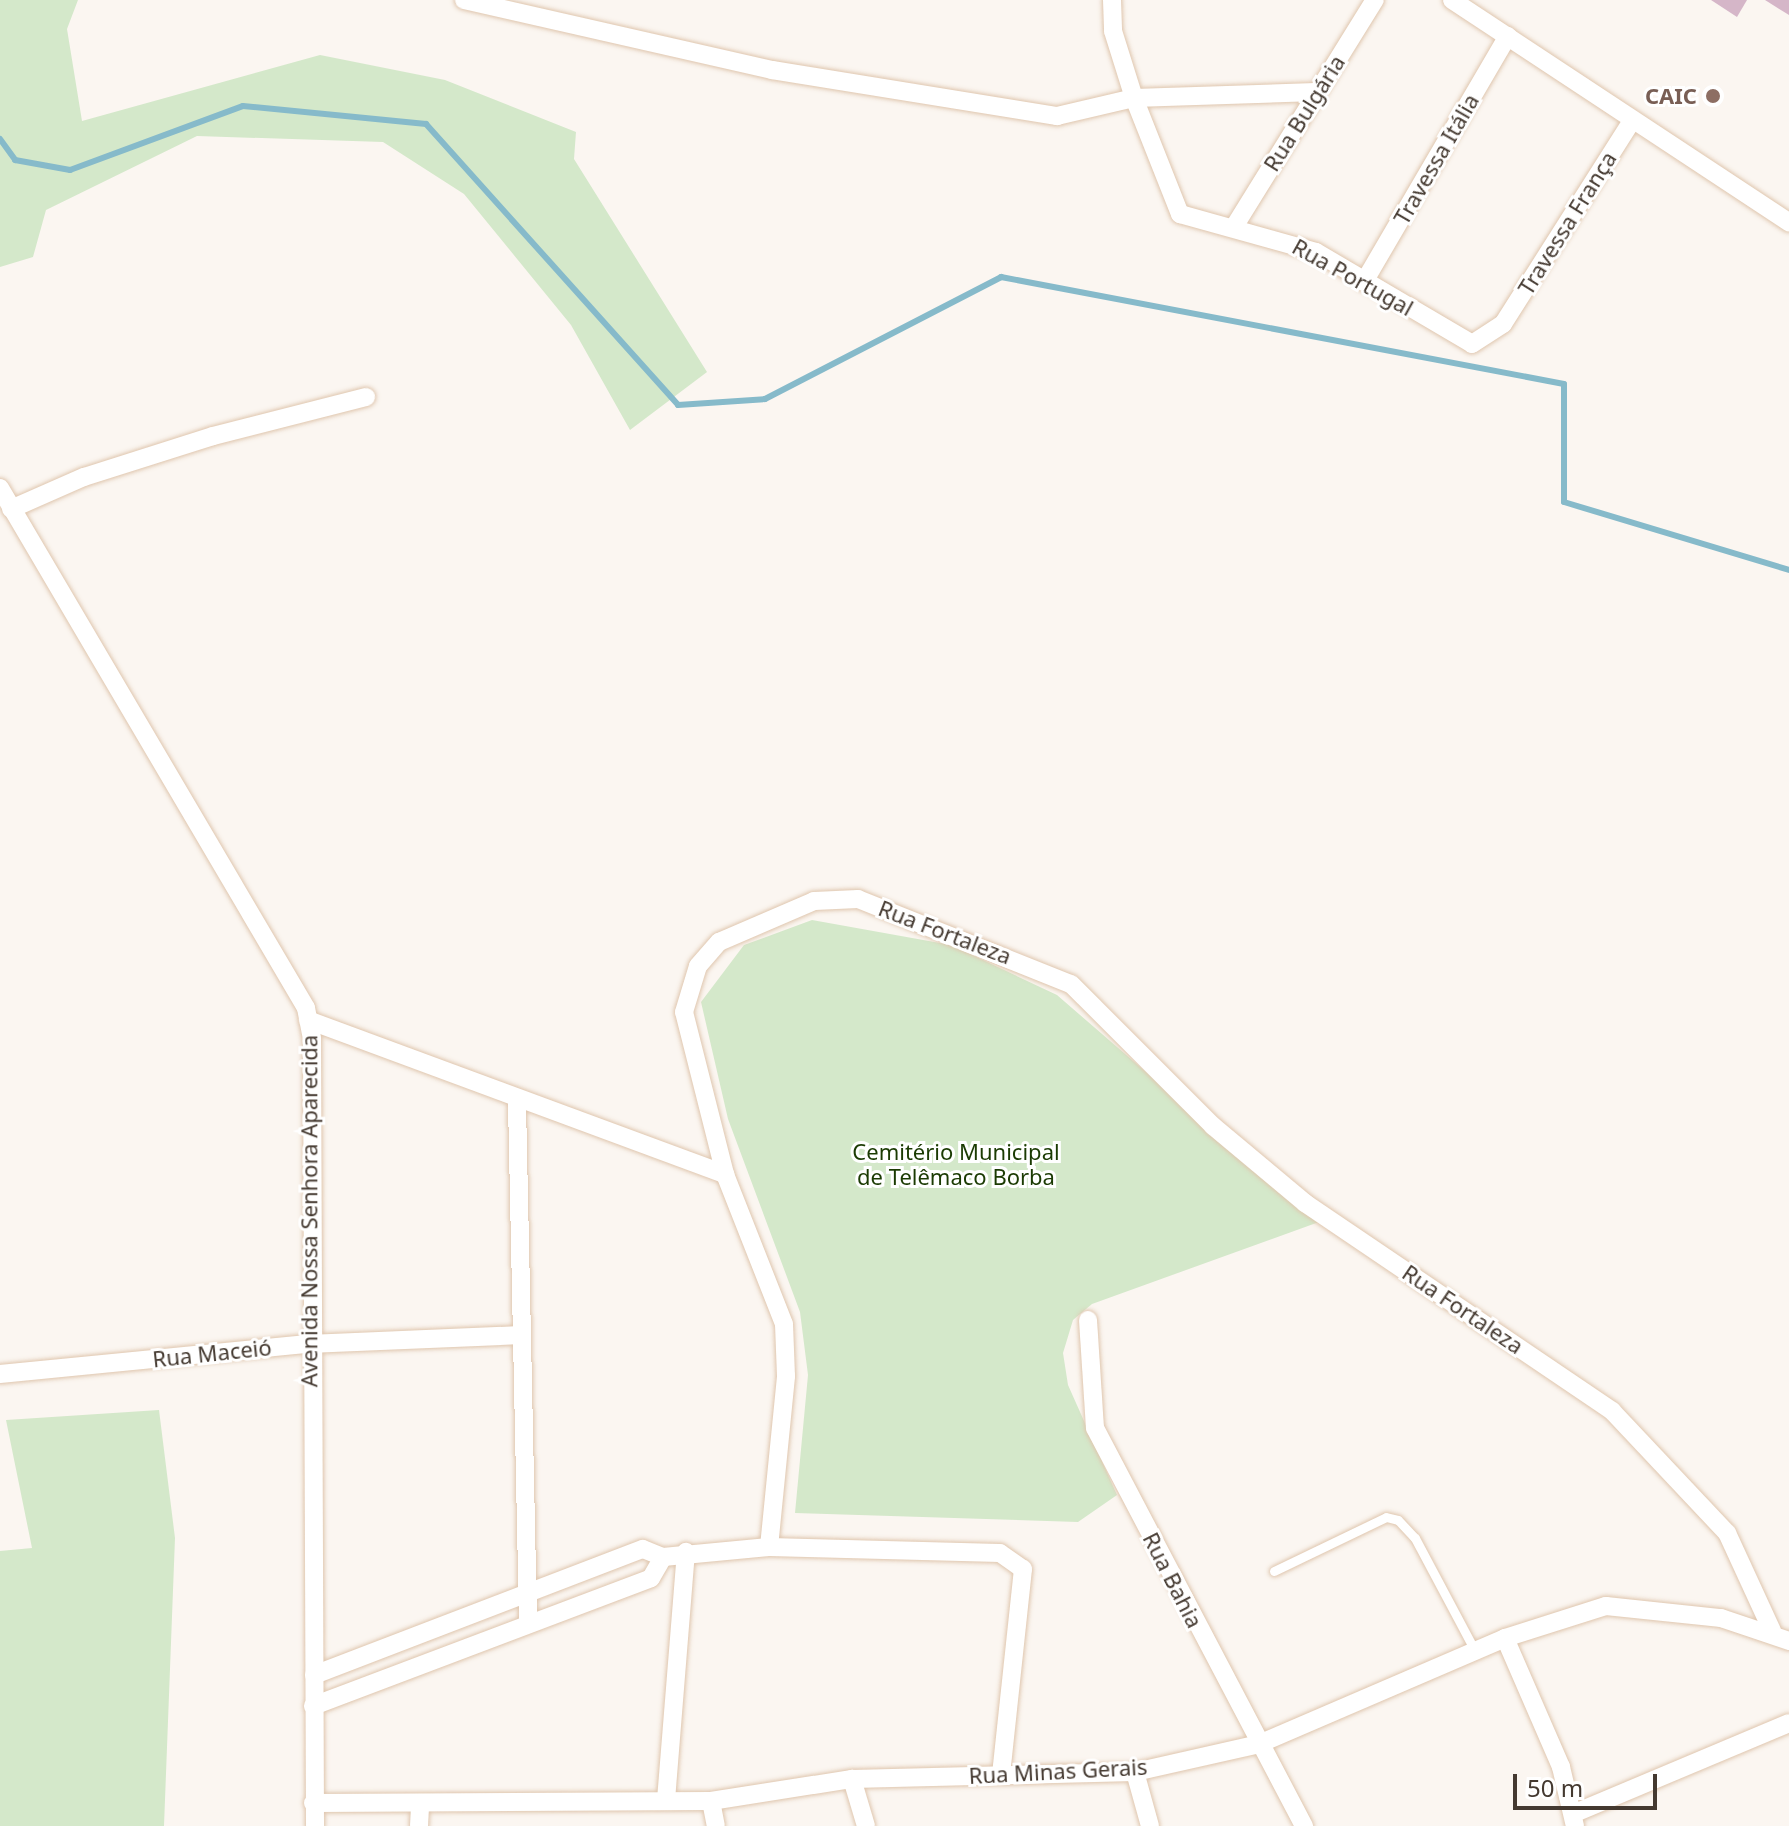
<!DOCTYPE html>
<meta charset="utf-8">
<style>
body{margin:0}
#map{position:relative;width:1789px;height:1826px;overflow:hidden;background:#fbf6f1;font-family:"Noto Sans",sans-serif}
div>[style]{position:absolute}
.green>*{inset:0;background:#d4e8ca}
.stream>*{height:6px;margin:-3px;padding:0 3px;transform-origin:3px;border-radius:3px;background:#86baca}
.building>*{inset:0;background:#d5b6c8}
.roads{filter:drop-shadow(0 0 2px #dfc6ae) drop-shadow(0 0 2px #dfc6ae)}
.lane>*{height:9px;margin:-4.5px;padding:0 4.5px;transform-origin:4.5px;border-radius:4.5px;background:#fff}
.street>*{height:18px;margin:-9px;padding:0 9px;transform-origin:9px;border-radius:9px;background:#fff}
.dots>*{width:22px;height:22px;translate:-50% -50%;box-sizing:border-box;border:4px solid #fff;border-radius:50%}
span{translate:-50% -50%;white-space:nowrap;text-align:center;line-height:1.15;-webkit-text-stroke:6px #fff;paint-order:stroke}
.education-label{font-size:22px;color:#785e54;font-weight:700}
.right{translate:-100% -50%;text-align:right}
.street-label{font-size:22px;color:#443930}
.park-label{font-size:22px;color:#1b3b03}
.scale{position:absolute;left:1513px;top:1774px;width:144px;height:36px;box-sizing:border-box;border:4px solid #443930;border-top:0;padding-left:10px;font-size:24px;line-height:28px;white-space:nowrap;color:#443930;-webkit-text-stroke:6px #fff;paint-order:stroke}
</style>
<div id="map">
<div class="green">
<i style="clip-path:polygon(0 0,78px 0,67px 29px,82px 121px,320px 55px,445px 80px,576px 132px,574px 159px,707px 372px,630px 430px,571px 325px,464px 194px,383px 142px,197px 136px,46px 210px,33px 257px,0 267px)"></i>
<i style="clip-path:polygon(812px 920px,951px 945px,1057px 995px,1319px 1222px,1092px 1304px,1073px 1320px,1063px 1353px,1068px 1385px,1117px 1495px,1078px 1522px,795px 1513px,808px 1375px,800px 1312px,728px 1119px,701px 1002px,744px 945px)"></i>
<i style="clip-path:polygon(159px 1410px,175px 1538px,164px 1826px,0 1826px,0 1551px,32px 1548px,6px 1420px)"></i>
</div>
<div class="stream">
<i style="left:0;top:139px;width:26px;rotate:54deg"></i>
<i style="left:15px;top:160px;width:56px;rotate:10.3deg"></i>
<i style="left:70px;top:170px;width:184px;rotate:-20.3deg"></i>
<i style="left:243px;top:106px;width:184px;rotate:5.6deg"></i>
<i style="left:426px;top:124px;width:377px;rotate:48.1deg"></i>
<i style="left:678px;top:405px;width:87px;rotate:-3.9deg"></i>
<i style="left:765px;top:399px;width:266px;rotate:-27.3deg"></i>
<i style="left:1001px;top:277px;width:573px;rotate:10.76deg"></i>
<i style="left:1564px;top:384px;width:118px;rotate:90deg"></i>
<i style="left:1564px;top:502px;width:235px;rotate:16.8deg"></i>
</div>
<div class="building">
<i style="clip-path:polygon(1711px 0,1747px 0,1737px 17px)"></i>
<i style="clip-path:polygon(1765px 0,1789px 0,1789px 15px)"></i>
</div>
<div class="roads">
<div class="lane">
<i style="left:1274px;top:1571px;width:124px;rotate:-25.7deg"></i>
<i style="left:1386px;top:1517px;width:12px;rotate:14deg"></i>
<i style="left:1398px;top:1520px;width:25px;rotate:47deg"></i>
<i style="left:1415px;top:1538px;width:128px;rotate:62deg"></i>
</div>
<div class="street">
<i style="left:464px;top:0;width:316px;rotate:12.8deg"></i>
<i style="left:772px;top:70px;width:289px;rotate:9.2deg"></i>
<i style="left:1057px;top:116px;width:79px;rotate:-13.2deg"></i>
<i style="left:1134px;top:98px;width:182px;rotate:-1.9deg"></i>
<i style="left:1112px;top:0;width:31px;rotate:88deg"></i>
<i style="left:1113px;top:31px;width:70px;rotate:72.6deg"></i>
<i style="left:1134px;top:98px;width:125px;rotate:68.4deg"></i>
<i style="left:1180px;top:214px;width:141px;rotate:15.6deg"></i>
<i style="left:1316px;top:252px;width:181px;rotate:30.5deg"></i>
<i style="left:1472px;top:344px;width:37px;rotate:-33deg"></i>
<i style="left:1503px;top:324px;width:241px;rotate:-57.6deg"></i>
<i style="left:1452px;top:0;width:404px;rotate:33.4deg"></i>
<i style="left:1234px;top:227px;width:267px;rotate:-58.2deg"></i>
<i style="left:1364px;top:282px;width:285px;rotate:-59.7deg"></i>
<i style="left:0;top:488px;width:603px;rotate:59.52deg"></i>
<i style="left:306px;top:1008px;width:32px;rotate:79deg"></i>
<i style="left:312px;top:1039px;width:787px;rotate:89.78deg"></i>
<i style="left:11px;top:509px;width:80px;rotate:-23.7deg"></i>
<i style="left:84px;top:477px;width:135px;rotate:-17.6deg"></i>
<i style="left:213px;top:436px;width:158px;rotate:-14.3deg"></i>
<i style="left:308px;top:1020px;width:445px;rotate:20.3deg"></i>
<i style="left:517px;top:1103px;width:518px;rotate:88.78deg"></i>
<i style="left:1088px;top:1320px;width:108px;rotate:86.3deg"></i>
<i style="left:1095px;top:1428px;width:450px;rotate:62.3deg"></i>
<i style="left:0;top:1374px;width:309px;rotate:-5.6deg"></i>
<i style="left:308px;top:1344px;width:213px;rotate:-2.4deg"></i>
<i style="left:769px;top:1547px;width:172px;rotate:-84.3deg"></i>
<i style="left:786px;top:1376px;width:52px;rotate:-92.2deg"></i>
<i style="left:784px;top:1324px;width:161px;rotate:-111.5deg"></i>
<i style="left:725px;top:1174px;width:167px;rotate:-104.2deg"></i>
<i style="left:684px;top:1012px;width:48px;rotate:-73.1deg"></i>
<i style="left:698px;top:966px;width:32px;rotate:-49deg"></i>
<i style="left:719px;top:942px;width:103px;rotate:-23.3deg"></i>
<i style="left:814px;top:901px;width:44px;rotate:-2.6deg"></i>
<i style="left:858px;top:899px;width:229px;rotate:21.8deg"></i>
<i style="left:1071px;top:984px;width:201px;rotate:45deg"></i>
<i style="left:1213px;top:1126px;width:120px;rotate:39.9deg"></i>
<i style="left:1305px;top:1203px;width:371px;rotate:34.1deg"></i>
<i style="left:1612px;top:1411px;width:168px;rotate:46.7deg"></i>
<i style="left:1727px;top:1533px;width:108px;rotate:65.3deg"></i>
<i style="left:1505px;top:1638px;width:141px;rotate:66.5deg"></i>
<i style="left:1561px;top:1767px;width:61px;rotate:76.7deg"></i>
<i style="left:314px;top:1675px;width:352px;rotate:-21deg"></i>
<i style="left:643px;top:1549px;width:22px;rotate:22deg"></i>
<i style="left:663px;top:1557px;width:106px;rotate:-5.4deg"></i>
<i style="left:769px;top:1547px;width:231px;rotate:1.5deg"></i>
<i style="left:1000px;top:1553px;width:28px;rotate:35deg"></i>
<i style="left:1023px;top:1569px;width:206px;rotate:96.1deg"></i>
<i style="left:313px;top:1706px;width:361px;rotate:-20.7deg"></i>
<i style="left:651px;top:1578px;width:24px;rotate:-60deg"></i>
<i style="left:1135px;top:1772px;width:56px;rotate:74.5deg"></i>
<i style="left:852px;top:1779px;width:49px;rotate:73.4deg"></i>
<i style="left:666px;top:1800px;width:249px;rotate:-85.4deg"></i>
<i style="left:711px;top:1801px;width:25px;rotate:79deg"></i>
<i style="left:313px;top:1803px;width:398px;rotate:-0.3deg"></i>
<i style="left:711px;top:1801px;width:143px;rotate:-8.9deg"></i>
<i style="left:852px;top:1779px;width:283px;rotate:-1.4deg"></i>
<i style="left:1135px;top:1772px;width:127px;rotate:-12.7deg"></i>
<i style="left:1259px;top:1744px;width:268px;rotate:-23.3deg"></i>
<i style="left:1505px;top:1638px;width:106px;rotate:-17.6deg"></i>
<i style="left:1606px;top:1606px;width:116px;rotate:6deg"></i>
<i style="left:1721px;top:1618px;width:72px;rotate:18.7deg"></i>
<i style="left:1575px;top:1813px;width:232px;rotate:-22.8deg"></i>
<i style="left:419px;top:1826px;width:21px;rotate:-87deg"></i>
</div>
</div>
<div class="dots">
<i style="left:1713px;top:96px;background:#8d6e63"></i>
</div>
<div class="education-label">
<span class="right" style="left:1697px;top:96px">CAIC</span>
</div>
<div class="street-label">
<span style="left:1304px;top:113px;rotate:-58deg">Rua Bulgária</span>
<span style="left:1436px;top:159px;rotate:-60deg">Travessa Itália</span>
<span style="left:1567px;top:223px;rotate:-58deg">Travessa França</span>
<span style="left:1353px;top:277px;rotate:29deg">Rua Portugal</span>
<span style="left:945px;top:932px;rotate:21deg">Rua Fortaleza</span>
<span style="left:309px;top:1211px;rotate:-90deg">Avenida Nossa Senhora Aparecida</span>
<span style="left:1463px;top:1309px;rotate:34deg">Rua Fortaleza</span>
<span style="left:212px;top:1353px;rotate:-6deg">Rua Maceió</span>
<span style="left:1173px;top:1580px;rotate:63deg">Rua Bahia</span>
<span style="left:1058px;top:1771px;rotate:-3deg">Rua Minas Gerais</span>
</div>
<div class="park-label">
<span style="left:956px;top:1164px">Cemitério Municipal<br>de Telêmaco Borba</span>
</div>
<div class="scale">50 m</div>
</div>
